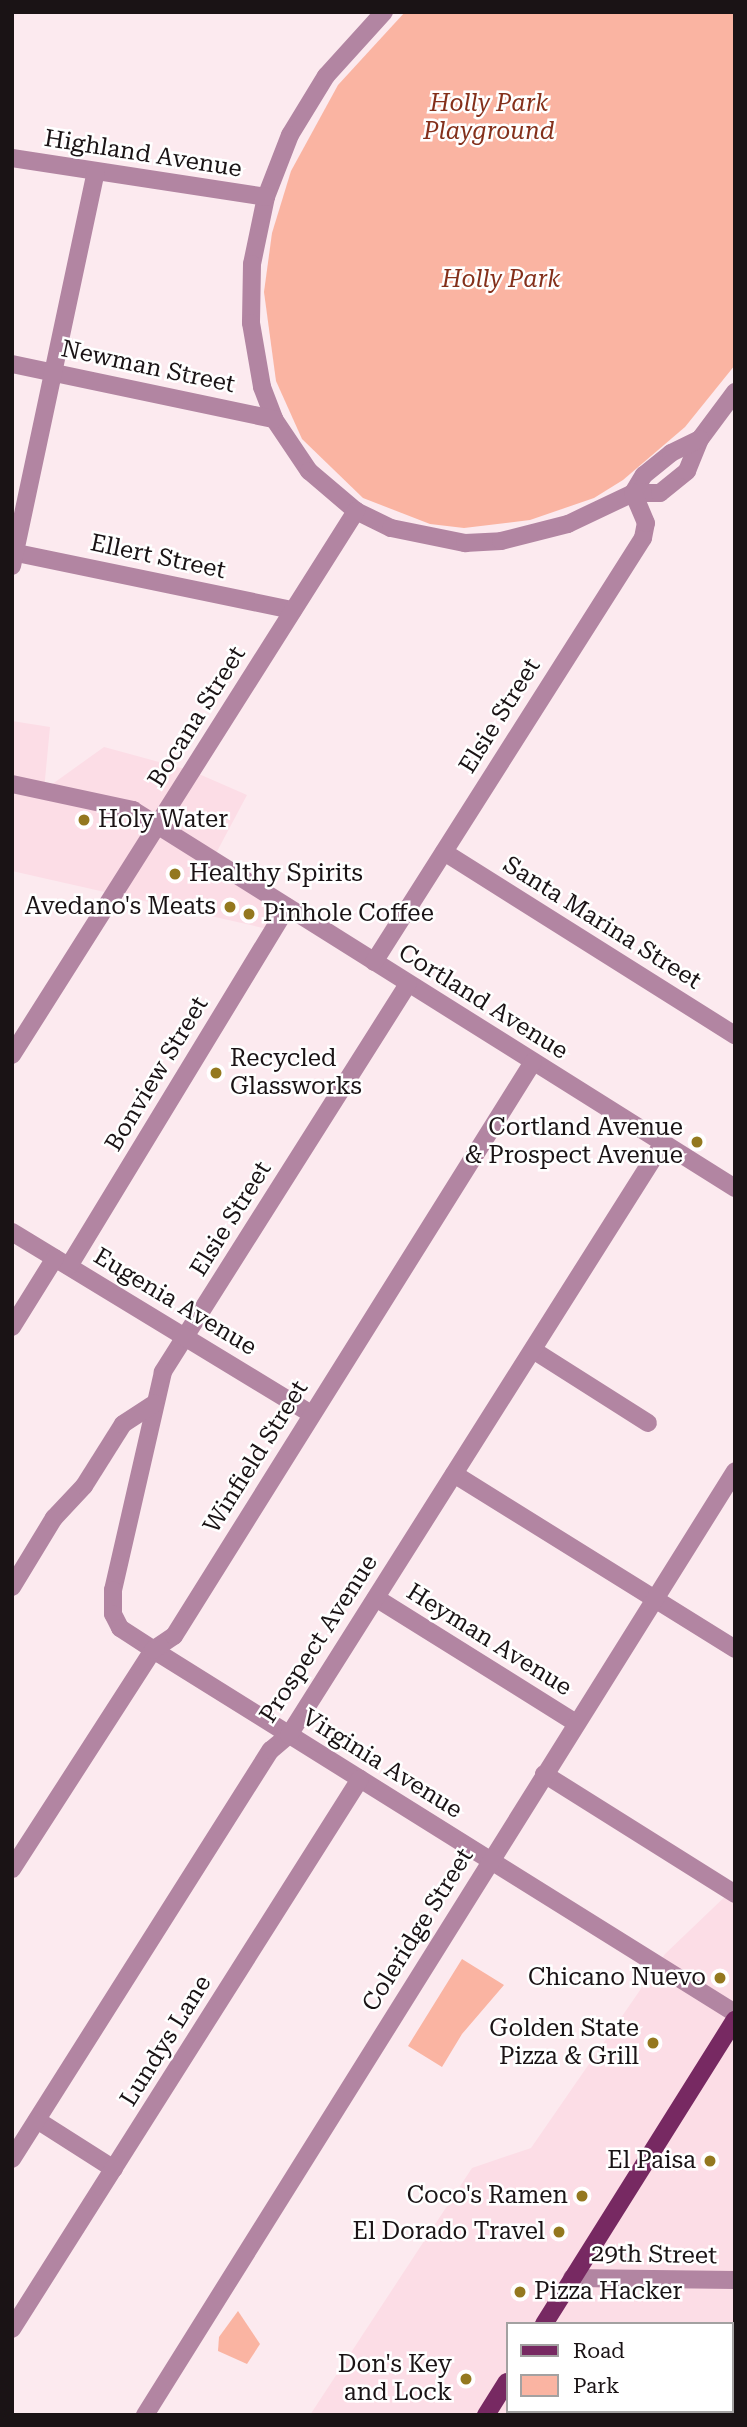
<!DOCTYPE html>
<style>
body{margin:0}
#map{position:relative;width:747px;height:2427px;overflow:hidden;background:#fceaef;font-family:"Roboto Serif",serif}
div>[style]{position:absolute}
.built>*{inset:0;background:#fcdde6}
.green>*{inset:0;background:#fab4a2}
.minor>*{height:18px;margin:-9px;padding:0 9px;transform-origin:9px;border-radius:9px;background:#b285a2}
.major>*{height:18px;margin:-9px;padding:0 9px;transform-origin:9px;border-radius:9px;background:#772962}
.dots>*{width:19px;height:19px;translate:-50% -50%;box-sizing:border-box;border:4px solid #fff;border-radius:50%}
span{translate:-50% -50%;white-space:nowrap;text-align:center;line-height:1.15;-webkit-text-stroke:5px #fff;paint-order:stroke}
.park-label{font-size:24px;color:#84301b;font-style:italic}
.street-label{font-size:24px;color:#1a1315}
.poi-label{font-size:24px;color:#1a1315}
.left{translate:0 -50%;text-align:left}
.right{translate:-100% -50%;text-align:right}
.frame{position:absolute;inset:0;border:14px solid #1a1315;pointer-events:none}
.legend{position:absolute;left:506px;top:2322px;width:228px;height:91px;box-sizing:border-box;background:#fff;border:2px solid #a3a1a1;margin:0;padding:9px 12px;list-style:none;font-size:21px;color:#1a1315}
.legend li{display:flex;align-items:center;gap:14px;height:35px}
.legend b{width:35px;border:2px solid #a3a1a1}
</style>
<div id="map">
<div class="built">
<i style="clip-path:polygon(12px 721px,50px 727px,44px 790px,104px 747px,192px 771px,247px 795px,213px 859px,287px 907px,272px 930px,12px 871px)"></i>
<i style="clip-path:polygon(evenodd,735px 1887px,735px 2415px,310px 2415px,472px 2168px,531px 2148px,665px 1954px,735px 1887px,507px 2324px,731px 2324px,731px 2411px,507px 2411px,507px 2324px)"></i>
</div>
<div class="green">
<i style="clip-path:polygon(405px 12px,735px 12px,735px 365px,685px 427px,623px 480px,594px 498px,530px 520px,464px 528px,430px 524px,363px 498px,302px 439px,276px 381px,264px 292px,272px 233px,291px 171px,338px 85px)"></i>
<i style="clip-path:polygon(462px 1959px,504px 1985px,462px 2034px,442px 2067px,408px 2046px)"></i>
<i style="clip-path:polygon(238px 2311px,260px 2344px,247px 2364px,218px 2351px,219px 2337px)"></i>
</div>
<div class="minor">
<i style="left:384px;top:12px;width:86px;rotate:132.2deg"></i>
<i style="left:326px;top:76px;width:69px;rotate:121.4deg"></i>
<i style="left:290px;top:135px;width:66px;rotate:111.2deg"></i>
<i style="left:266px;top:197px;width:68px;rotate:101.8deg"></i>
<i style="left:252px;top:264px;width:59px;rotate:91deg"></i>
<i style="left:251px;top:323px;width:65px;rotate:80.2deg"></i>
<i style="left:262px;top:387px;width:34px;rotate:69deg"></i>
<i style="left:274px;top:419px;width:63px;rotate:56.1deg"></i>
<i style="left:309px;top:471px;width:62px;rotate:40.4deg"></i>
<i style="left:356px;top:511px;width:39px;rotate:26deg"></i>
<i style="left:391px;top:528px;width:76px;rotate:11.5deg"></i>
<i style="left:465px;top:543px;width:36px;rotate:-3deg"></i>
<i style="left:501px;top:541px;width:69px;rotate:-14.2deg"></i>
<i style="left:568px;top:524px;width:72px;rotate:-25.5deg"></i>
<i style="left:633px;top:493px;width:27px"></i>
<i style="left:660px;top:493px;width:35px;rotate:-39deg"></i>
<i style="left:687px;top:471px;width:35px;rotate:-68deg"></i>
<i style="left:700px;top:439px;width:59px;rotate:-53.3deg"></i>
<i style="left:12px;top:158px;width:257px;rotate:8.7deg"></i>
<i style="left:12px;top:364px;width:268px;rotate:11.9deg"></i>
<i style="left:633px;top:493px;width:21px;rotate:-59deg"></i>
<i style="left:644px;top:475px;width:35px;rotate:-39deg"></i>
<i style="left:671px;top:453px;width:32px;rotate:-26deg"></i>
<i style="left:12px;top:552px;width:287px;rotate:11.7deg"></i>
<i style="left:12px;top:566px;width:403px;rotate:-78deg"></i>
<i style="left:12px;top:784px;width:124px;rotate:12.1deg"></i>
<i style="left:133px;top:810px;width:711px;rotate:32.12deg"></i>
<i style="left:444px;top:852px;width:344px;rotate:32.2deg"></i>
<i style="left:374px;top:962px;width:502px;rotate:-57.61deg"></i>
<i style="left:643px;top:538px;width:15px;rotate:-79deg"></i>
<i style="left:646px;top:523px;width:33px;rotate:-113deg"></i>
<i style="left:408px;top:984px;width:459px;rotate:122.3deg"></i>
<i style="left:163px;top:1372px;width:224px;rotate:102.9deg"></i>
<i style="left:113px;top:1590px;width:24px;rotate:90deg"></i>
<i style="left:113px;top:1614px;width:16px;rotate:63deg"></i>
<i style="left:120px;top:1628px;width:48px;rotate:33deg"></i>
<i style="left:160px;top:1654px;width:678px;rotate:31.98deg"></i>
<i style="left:12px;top:1055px;width:644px;rotate:-57.69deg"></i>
<i style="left:12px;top:1232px;width:350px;rotate:31.3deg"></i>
<i style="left:69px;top:1266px;width:420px;rotate:-58.7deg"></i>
<i style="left:12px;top:1327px;width:81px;rotate:-58.1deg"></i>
<i style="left:533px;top:1350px;width:136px;rotate:32.4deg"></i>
<i style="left:454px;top:1474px;width:331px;rotate:31.9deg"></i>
<i style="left:12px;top:1587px;width:81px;rotate:-58.7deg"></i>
<i style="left:54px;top:1518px;width:44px;rotate:-46.8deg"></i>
<i style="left:84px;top:1486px;width:73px;rotate:-57.8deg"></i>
<i style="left:123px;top:1424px;width:38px;rotate:-33deg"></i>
<i style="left:376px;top:1598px;width:236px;rotate:32deg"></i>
<i style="left:544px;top:1774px;width:226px;rotate:32.1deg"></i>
<i style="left:12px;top:1869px;width:260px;rotate:-57.2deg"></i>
<i style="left:153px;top:1650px;width:25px;rotate:-34deg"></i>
<i style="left:174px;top:1636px;width:677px;rotate:-57.98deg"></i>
<i style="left:37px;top:2120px;width:91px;rotate:32.5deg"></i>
<i style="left:12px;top:2159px;width:484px;rotate:-57.7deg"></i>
<i style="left:271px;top:1750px;width:23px;rotate:-40deg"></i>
<i style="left:289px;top:1735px;width:700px;rotate:-57.72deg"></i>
<i style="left:572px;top:2278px;width:163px;rotate:0.7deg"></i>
<i style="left:12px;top:2329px;width:651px;rotate:-57.68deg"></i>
<i style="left:145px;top:2415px;width:1113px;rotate:-57.99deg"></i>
</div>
<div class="major">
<i style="left:544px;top:2324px;width:359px;rotate:-57.9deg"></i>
<i style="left:486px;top:2415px;width:39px;rotate:-58deg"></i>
</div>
<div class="dots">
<i style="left:84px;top:820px;background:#94781f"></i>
<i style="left:175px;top:874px;background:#94781f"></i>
<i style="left:230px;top:907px;background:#94781f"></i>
<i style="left:249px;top:914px;background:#94781f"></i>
<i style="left:216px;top:1073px;background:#94781f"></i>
<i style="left:697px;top:1142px;background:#94781f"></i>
<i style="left:720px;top:1978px;background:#94781f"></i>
<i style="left:653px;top:2043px;background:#94781f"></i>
<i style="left:710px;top:2161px;background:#94781f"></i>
<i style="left:582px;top:2196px;background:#94781f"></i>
<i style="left:559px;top:2232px;background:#94781f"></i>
<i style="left:520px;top:2292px;background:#94781f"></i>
<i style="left:466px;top:2379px;background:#94781f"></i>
</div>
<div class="park-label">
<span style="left:489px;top:118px">Holly Park<br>Playground</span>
<span style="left:501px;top:280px">Holly Park</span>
</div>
<div class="street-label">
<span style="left:143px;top:154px;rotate:9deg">Highland Avenue</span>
<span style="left:148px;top:367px;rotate:12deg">Newman Street</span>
<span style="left:158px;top:557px;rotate:12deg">Ellert Street</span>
<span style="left:500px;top:716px;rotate:-58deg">Elsie Street</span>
<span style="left:197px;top:717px;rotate:-58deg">Bocana Street</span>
<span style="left:602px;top:923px;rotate:32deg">Santa Marina Street</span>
<span style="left:483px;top:1002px;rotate:32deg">Cortland Avenue</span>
<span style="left:157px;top:1074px;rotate:-59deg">Bonview Street</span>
<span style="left:231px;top:1219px;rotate:-58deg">Elsie Street</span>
<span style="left:175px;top:1302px;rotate:31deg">Eugenia Avenue</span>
<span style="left:256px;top:1457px;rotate:-58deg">Winfield Street</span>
<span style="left:319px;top:1639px;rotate:-57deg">Prospect Avenue</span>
<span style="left:489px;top:1640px;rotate:32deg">Heyman Avenue</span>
<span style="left:382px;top:1764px;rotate:32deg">Virginia Avenue</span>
<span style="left:418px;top:1930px;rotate:-58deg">Coleridge Street</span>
<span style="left:166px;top:2041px;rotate:-58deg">Lundys Lane</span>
<span style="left:654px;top:2255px;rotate:1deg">29th Street</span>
</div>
<div class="poi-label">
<span class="left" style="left:98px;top:820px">Holy Water</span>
<span class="left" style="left:189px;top:874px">Healthy Spirits</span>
<span class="right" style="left:216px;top:907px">Avedano's Meats</span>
<span class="left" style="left:263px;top:914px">Pinhole Coffee</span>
<span class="left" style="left:230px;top:1073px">Recycled<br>Glassworks</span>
<span class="right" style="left:683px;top:1142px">Cortland Avenue<br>&amp; Prospect Avenue</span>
<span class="right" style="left:706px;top:1978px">Chicano Nuevo</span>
<span class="right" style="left:639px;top:2043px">Golden State<br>Pizza &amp; Grill</span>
<span class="right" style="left:696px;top:2161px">El Paisa</span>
<span class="right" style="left:568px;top:2196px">Coco's Ramen</span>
<span class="right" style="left:545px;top:2232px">El Dorado Travel</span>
<span class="left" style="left:534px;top:2292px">Pizza Hacker</span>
<span class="right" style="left:452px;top:2379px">Don's Key<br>and Lock</span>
</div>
<div class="frame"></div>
<ul class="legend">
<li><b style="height:9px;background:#772962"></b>Road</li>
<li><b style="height:19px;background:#fab4a2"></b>Park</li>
</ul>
</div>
